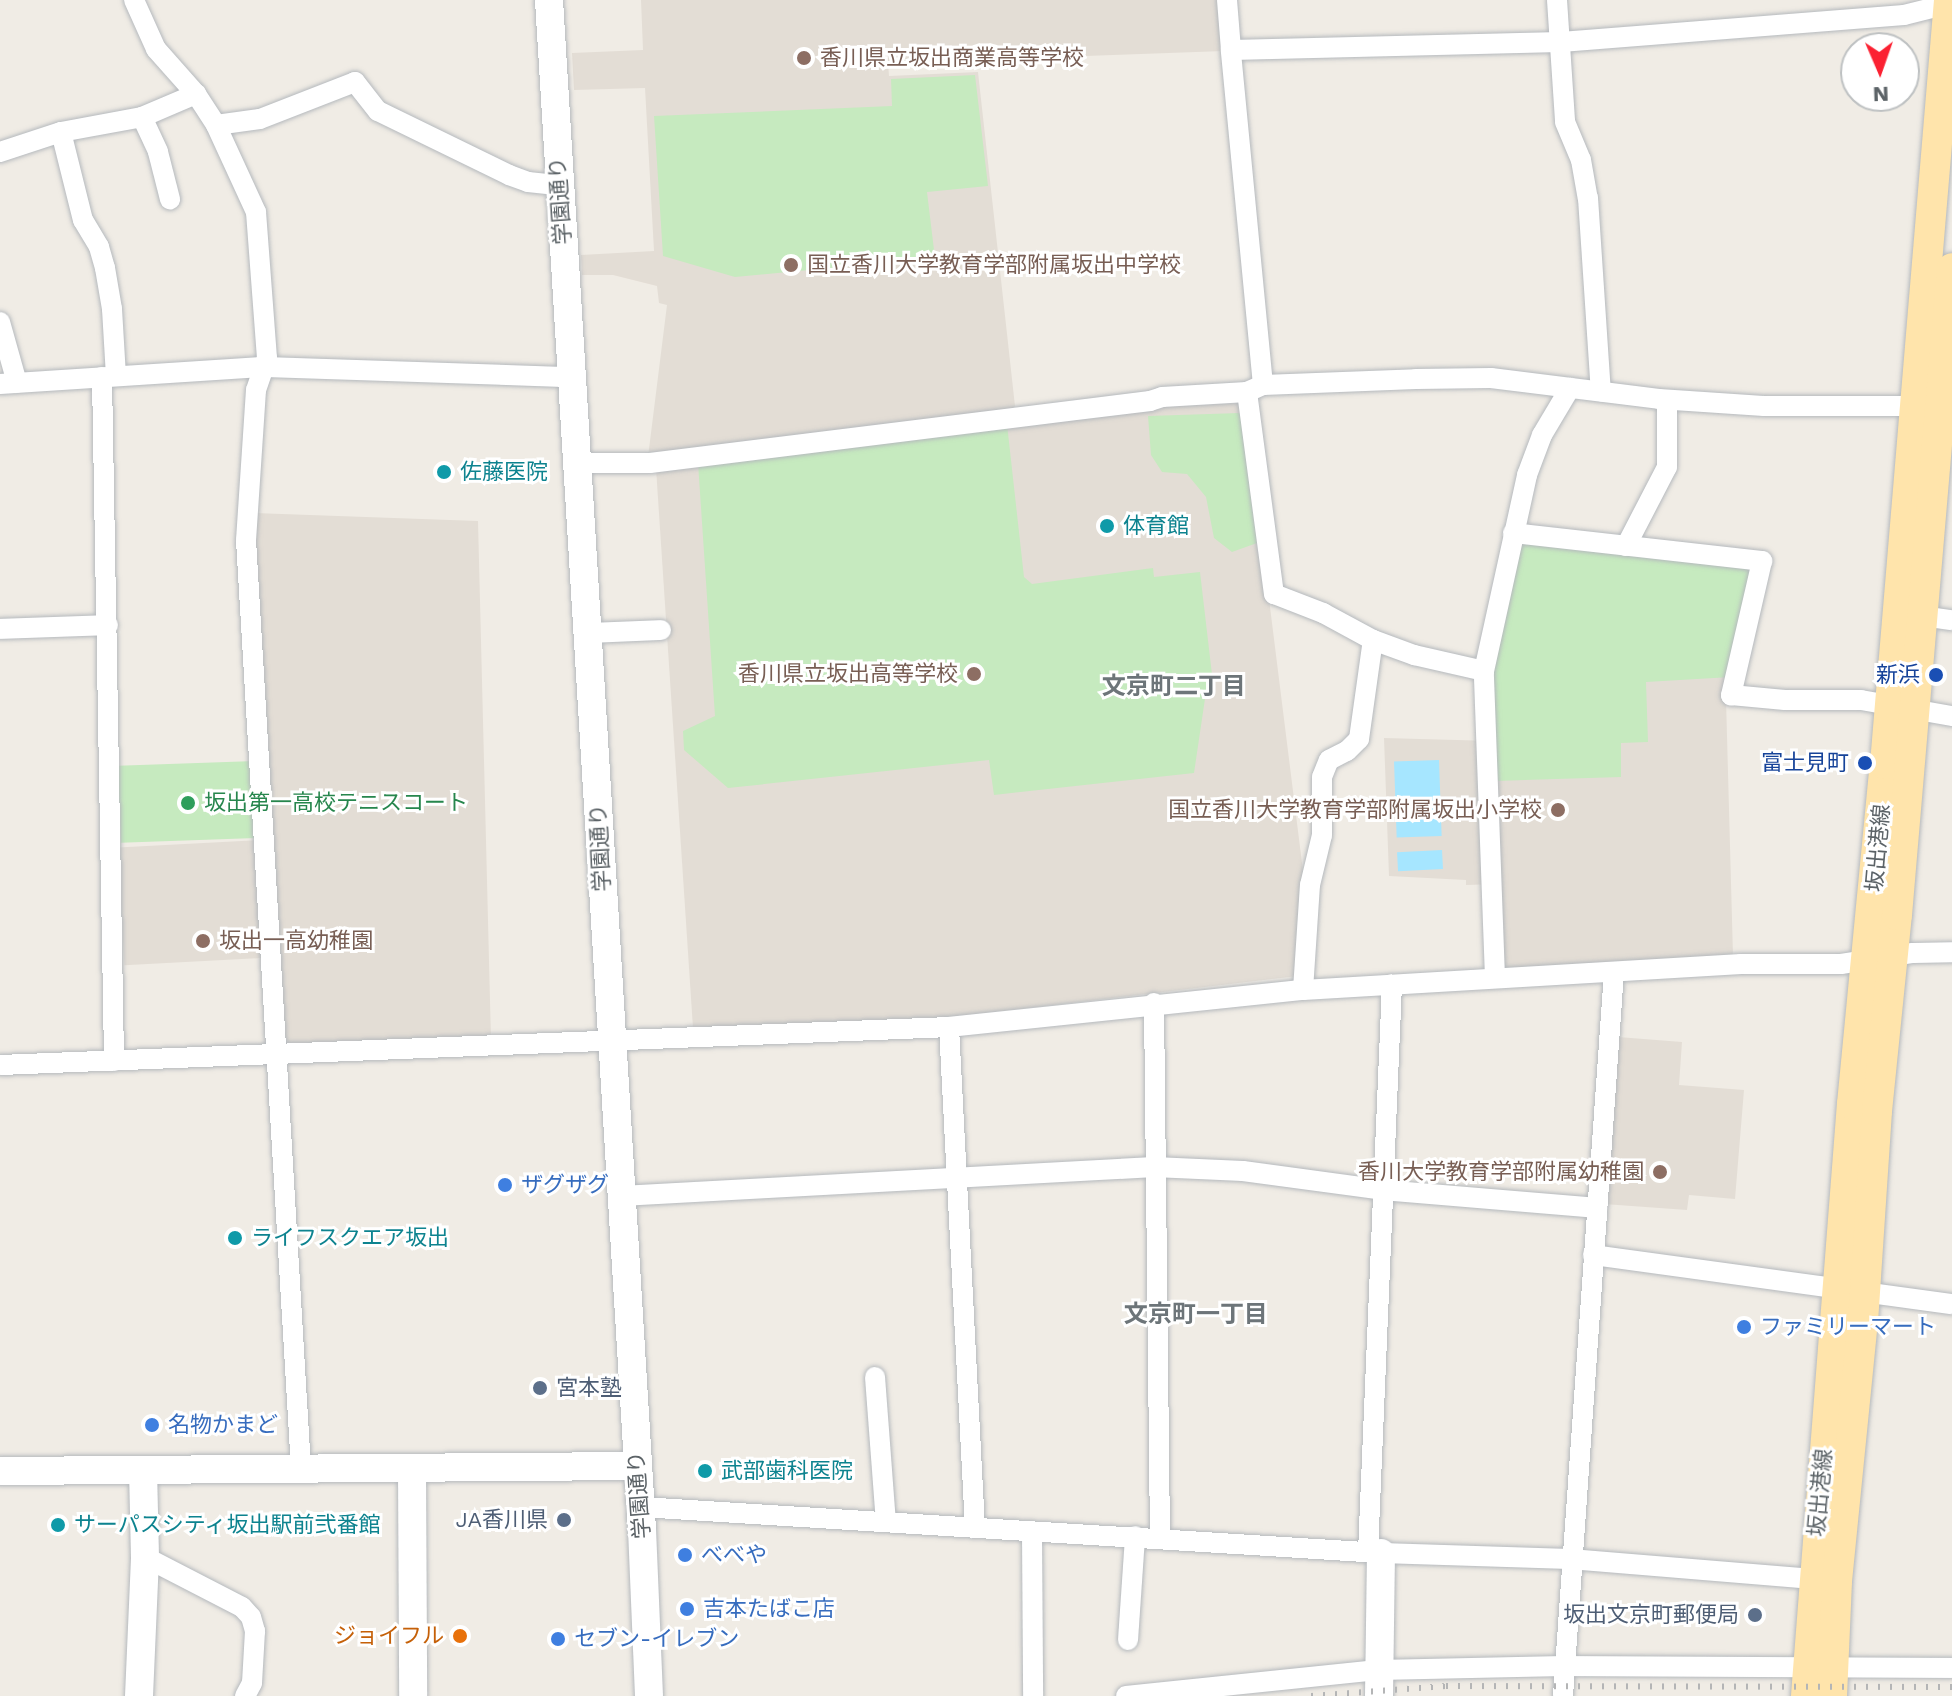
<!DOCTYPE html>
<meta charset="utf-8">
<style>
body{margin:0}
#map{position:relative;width:1952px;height:1696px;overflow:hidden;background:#f0ece5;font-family:"Work Sans","Noto Sans JP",sans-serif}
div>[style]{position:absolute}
.education>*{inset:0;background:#e3ddd5;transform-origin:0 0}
.green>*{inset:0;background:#c6eabf;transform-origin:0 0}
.water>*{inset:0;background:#a6e6ff;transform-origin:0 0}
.roads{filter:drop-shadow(0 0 2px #b5b9bd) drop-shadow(0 0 2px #b5b9bd)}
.street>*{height:20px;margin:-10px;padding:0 10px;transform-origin:10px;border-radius:10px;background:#fff}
.secondary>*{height:28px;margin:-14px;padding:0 14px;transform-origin:14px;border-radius:14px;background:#fff}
.primary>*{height:30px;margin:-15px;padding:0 15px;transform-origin:15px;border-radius:15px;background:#ffe4ab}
.rail>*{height:6px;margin-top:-3px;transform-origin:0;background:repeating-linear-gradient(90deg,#b4b5b6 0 2px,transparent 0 12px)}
.dots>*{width:22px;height:22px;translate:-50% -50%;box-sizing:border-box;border:4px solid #fff;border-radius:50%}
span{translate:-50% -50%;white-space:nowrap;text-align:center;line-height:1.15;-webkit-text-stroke:6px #fff;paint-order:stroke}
.education-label{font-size:22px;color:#785e54}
.left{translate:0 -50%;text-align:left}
.right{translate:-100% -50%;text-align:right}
.street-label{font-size:22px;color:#5c6367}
.culture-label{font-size:22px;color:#0d838f}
.transit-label{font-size:22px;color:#164399}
.leisure-label{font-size:22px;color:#27864d}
.shop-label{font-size:22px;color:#366cbe}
.service-label{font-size:22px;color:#4e5e75}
.food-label{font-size:22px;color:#c56008}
.neighbourhood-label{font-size:24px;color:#6d7579;font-weight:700}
.north{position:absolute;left:1840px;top:32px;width:80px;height:80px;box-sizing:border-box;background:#fff;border:2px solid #bec1c2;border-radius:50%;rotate:178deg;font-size:22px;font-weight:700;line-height:32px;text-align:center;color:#5c6367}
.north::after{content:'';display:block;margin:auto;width:28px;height:36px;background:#fb2132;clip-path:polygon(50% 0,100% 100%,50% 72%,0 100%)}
</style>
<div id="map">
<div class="education">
<i style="clip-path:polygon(641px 0,1220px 0,1224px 51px,888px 63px,889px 76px,978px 72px,1015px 406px,1012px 411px,648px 457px,667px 305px,659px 303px,657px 286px,613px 275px,582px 275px,581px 255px,654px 251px,645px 88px,574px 90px,572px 53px,643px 50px)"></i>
<i style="clip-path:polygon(1242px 403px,1245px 407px,1304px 879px,1298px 976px,945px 1018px,693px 1028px,656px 468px,1131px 408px)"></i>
<i style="clip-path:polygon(251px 513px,478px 521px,491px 1040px,290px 1047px,281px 1024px)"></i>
<i style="clip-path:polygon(1751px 566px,1726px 699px,1733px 956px,1506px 968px,1502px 961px,1499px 884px,1466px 885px,1466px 880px,1389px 876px,1384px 738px,1493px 741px)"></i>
<i style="left:259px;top:840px;width:118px;height:141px;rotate:87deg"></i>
<i style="clip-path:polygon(1618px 1037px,1682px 1042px,1679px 1085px,1744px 1090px,1735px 1199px,1689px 1195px,1687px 1210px,1604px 1204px)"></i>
</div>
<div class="green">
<i style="clip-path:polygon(975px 75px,988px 186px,927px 192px,935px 258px,735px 277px,663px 256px,654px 116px,892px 106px,891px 79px)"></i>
<i style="clip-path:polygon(1240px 413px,1257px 543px,1232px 552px,1214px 538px,1206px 497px,1187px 474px,1162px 472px,1151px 455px,1148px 416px)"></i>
<i style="clip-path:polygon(1007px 424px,1024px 577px,1032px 584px,1153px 568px,1154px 577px,1200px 572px,1213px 683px,1206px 692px,1194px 773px,994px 795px,989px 760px,728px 788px,684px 750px,683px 731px,715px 716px,698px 463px)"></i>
<i style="clip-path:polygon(1518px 543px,1751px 566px,1731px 677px,1646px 682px,1648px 742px,1621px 743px,1621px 777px,1495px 781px,1491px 670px)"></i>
<i style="left:255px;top:761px;width:77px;height:137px;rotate:88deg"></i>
</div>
<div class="water">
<i style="left:1439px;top:760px;width:76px;height:45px;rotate:88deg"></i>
<i style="left:1442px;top:850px;width:19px;height:45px;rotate:87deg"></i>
</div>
<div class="roads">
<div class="street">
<i style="left:134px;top:0;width:54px;rotate:65.8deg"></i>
<i style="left:156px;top:49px;width:60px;rotate:48.4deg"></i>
<i style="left:196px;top:94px;width:37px;rotate:57deg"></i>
<i style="left:216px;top:125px;width:96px;rotate:65.3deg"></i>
<i style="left:256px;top:212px;width:146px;rotate:85.7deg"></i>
<i style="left:267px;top:358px;width:34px;rotate:109deg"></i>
<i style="left:256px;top:390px;width:150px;rotate:93.8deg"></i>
<i style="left:246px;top:540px;width:930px;rotate:86.61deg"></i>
<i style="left:1227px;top:0;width:50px;rotate:85.4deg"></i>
<i style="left:1557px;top:0;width:122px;rotate:86.2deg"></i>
<i style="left:1565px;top:122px;width:41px;rotate:67.2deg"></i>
<i style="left:1581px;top:160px;width:39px;rotate:80deg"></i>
<i style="left:1588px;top:198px;width:194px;rotate:86.2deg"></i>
<i style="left:142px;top:117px;width:38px;rotate:65deg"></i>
<i style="left:158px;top:152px;width:49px;rotate:75.7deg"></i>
<i style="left:216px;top:125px;width:44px;rotate:-7.8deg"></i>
<i style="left:260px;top:119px;width:102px;rotate:-21.3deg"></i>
<i style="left:355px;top:82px;width:37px;rotate:52deg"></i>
<i style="left:378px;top:111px;width:146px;rotate:26deg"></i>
<i style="left:509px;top:175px;width:20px;rotate:20deg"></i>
<i style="left:528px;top:182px;width:31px;rotate:6deg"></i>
<i style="left:61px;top:132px;width:91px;rotate:76deg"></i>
<i style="left:83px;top:220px;width:31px;rotate:59deg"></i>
<i style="left:99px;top:247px;width:22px;rotate:74deg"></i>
<i style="left:105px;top:268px;width:42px;rotate:80.3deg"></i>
<i style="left:112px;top:309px;width:67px;rotate:86.6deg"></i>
<i style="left:0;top:152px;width:64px;rotate:-18.2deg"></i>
<i style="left:61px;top:132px;width:82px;rotate:-10.5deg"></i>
<i style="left:142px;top:117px;width:59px;rotate:-23.1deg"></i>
<i style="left:0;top:322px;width:63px;rotate:74.4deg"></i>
<i style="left:102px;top:377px;width:684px;rotate:88.99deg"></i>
<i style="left:0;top:384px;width:266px;rotate:-3.7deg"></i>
<i style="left:265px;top:367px;width:306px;rotate:1.9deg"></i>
<i style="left:1263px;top:385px;width:337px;rotate:-95.5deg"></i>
<i style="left:1231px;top:50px;width:330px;rotate:-1.4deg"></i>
<i style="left:1561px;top:42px;width:344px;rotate:-4.5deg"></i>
<i style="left:1904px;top:15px;width:49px;rotate:-14deg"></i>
<i style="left:1247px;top:392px;width:204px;rotate:82.4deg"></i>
<i style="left:1274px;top:594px;width:53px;rotate:21.2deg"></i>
<i style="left:1323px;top:613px;width:57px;rotate:28.4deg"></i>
<i style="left:1373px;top:640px;width:44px;rotate:20.1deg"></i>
<i style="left:1414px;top:655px;width:72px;rotate:12.9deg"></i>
<i style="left:577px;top:463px;width:73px"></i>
<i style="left:650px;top:463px;width:504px;rotate:-7.07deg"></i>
<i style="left:1150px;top:401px;width:13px;rotate:-18deg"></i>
<i style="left:1162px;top:397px;width:85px;rotate:-3.4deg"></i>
<i style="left:1247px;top:392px;width:17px;rotate:-24deg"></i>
<i style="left:1263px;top:385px;width:153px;rotate:-2.2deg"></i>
<i style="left:1416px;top:379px;width:75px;rotate:-0.8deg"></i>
<i style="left:1491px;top:378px;width:169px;rotate:7.1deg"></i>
<i style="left:1659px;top:399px;width:105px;rotate:3.8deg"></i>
<i style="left:1764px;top:406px;width:164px"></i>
<i style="left:1513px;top:533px;width:251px;rotate:6.4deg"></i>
<i style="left:1762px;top:561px;width:138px;rotate:103deg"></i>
<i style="left:1731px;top:695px;width:54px;rotate:5.3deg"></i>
<i style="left:1785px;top:700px;width:76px"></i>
<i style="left:1861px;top:700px;width:92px;rotate:10deg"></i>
<i style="left:1626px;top:546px;width:89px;rotate:-62.6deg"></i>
<i style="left:1667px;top:467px;width:67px;rotate:-90deg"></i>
<i style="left:1922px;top:616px;width:30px;rotate:8deg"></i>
<i style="left:0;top:629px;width:108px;rotate:-2.1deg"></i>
<i style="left:587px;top:633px;width:74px;rotate:-2.3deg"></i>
<i style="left:1495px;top:978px;width:307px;rotate:-92.1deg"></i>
<i style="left:1484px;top:671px;width:201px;rotate:-77.6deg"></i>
<i style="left:1527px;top:475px;width:43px;rotate:-69.4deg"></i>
<i style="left:1542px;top:435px;width:55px;rotate:-59.2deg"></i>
<i style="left:1303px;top:990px;width:105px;rotate:-86.2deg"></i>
<i style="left:1310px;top:885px;width:51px;rotate:-76.5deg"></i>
<i style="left:1322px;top:835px;width:58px;rotate:-90deg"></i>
<i style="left:1322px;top:777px;width:18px;rotate:-68deg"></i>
<i style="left:1329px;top:760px;width:20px;rotate:-27deg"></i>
<i style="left:1347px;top:751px;width:17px;rotate:-45deg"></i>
<i style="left:1359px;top:739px;width:100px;rotate:-82deg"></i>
<i style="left:1154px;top:1003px;width:534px;rotate:89.36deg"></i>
<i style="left:949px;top:1027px;width:502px;rotate:87.03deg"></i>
<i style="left:0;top:1065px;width:950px;rotate:-2.29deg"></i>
<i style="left:949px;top:1027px;width:356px;rotate:-6deg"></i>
<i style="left:1303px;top:990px;width:439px;rotate:-3.4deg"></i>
<i style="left:1741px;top:964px;width:100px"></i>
<i style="left:1841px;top:964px;width:73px;rotate:-8.7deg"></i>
<i style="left:1913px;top:953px;width:39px;rotate:-1deg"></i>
<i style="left:621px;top:1196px;width:534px;rotate:-3.11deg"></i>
<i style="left:1154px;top:1167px;width:89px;rotate:2.6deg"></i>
<i style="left:1243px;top:1171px;width:141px;rotate:7.7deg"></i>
<i style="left:1383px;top:1190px;width:215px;rotate:4.8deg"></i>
<i style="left:1593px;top:1255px;width:362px;rotate:7.8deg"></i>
<i style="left:875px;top:1377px;width:145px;rotate:85.7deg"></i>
<i style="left:641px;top:1507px;width:741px;rotate:3.56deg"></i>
<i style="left:1381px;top:1553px;width:189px;rotate:1.8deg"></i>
<i style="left:1570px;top:1559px;width:256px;rotate:4.7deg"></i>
<i style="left:1032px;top:1533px;width:163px;rotate:89.6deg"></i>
<i style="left:1368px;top:1552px;width:568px;rotate:-87.58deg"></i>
<i style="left:145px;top:1557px;width:109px;rotate:27.3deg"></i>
<i style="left:242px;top:1607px;width:13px;rotate:48deg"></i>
<i style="left:251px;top:1617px;width:15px;rotate:74deg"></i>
<i style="left:255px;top:1631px;width:52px;rotate:93.3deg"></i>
<i style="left:252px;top:1683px;width:15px;rotate:118deg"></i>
<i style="left:1128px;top:1640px;width:104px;rotate:-86.1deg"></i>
<i style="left:1126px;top:1696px;width:253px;rotate:-5.9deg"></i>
<i style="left:1378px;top:1670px;width:186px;rotate:-1.2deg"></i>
<i style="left:1564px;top:1666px;width:388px;rotate:0.3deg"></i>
<i style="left:1563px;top:1696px;width:726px;rotate:-85.97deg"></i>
</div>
<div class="secondary">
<i style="left:549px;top:0;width:1532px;rotate:86.52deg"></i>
<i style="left:642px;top:1529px;width:167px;rotate:87.6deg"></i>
<i style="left:412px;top:1469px;width:227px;rotate:89.7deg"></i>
<i style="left:0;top:1471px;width:637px;rotate:-0.45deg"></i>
<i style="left:139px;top:1696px;width:139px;rotate:-87.5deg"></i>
<i style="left:145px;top:1557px;width:86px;rotate:-91.3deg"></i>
<i style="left:1379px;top:1696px;width:143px;rotate:-89.2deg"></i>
</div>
<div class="primary">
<i style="left:1806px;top:1696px;width:594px;rotate:-85.56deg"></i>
<i style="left:1852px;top:1104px;width:342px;rotate:-84.5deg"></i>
<i style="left:1885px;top:764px;width:767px;rotate:-85.21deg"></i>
<i style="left:1832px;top:1696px;width:115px;rotate:-87.5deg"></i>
<i style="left:1837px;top:1581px;width:260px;rotate:-84.3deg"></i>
<i style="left:1863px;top:1322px;width:211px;rotate:-86.2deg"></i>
<i style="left:1877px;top:1111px;width:197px;rotate:-84.2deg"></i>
<i style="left:1897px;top:915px;width:649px;rotate:-85.14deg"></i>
</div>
</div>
<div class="rail">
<i style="left:1311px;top:1696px;width:135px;rotate:-4.2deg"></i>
<i style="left:1446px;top:1686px;width:506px;rotate:0.11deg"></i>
</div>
<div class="dots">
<i style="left:804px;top:58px;background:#8d6e63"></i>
<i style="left:791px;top:265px;background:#8d6e63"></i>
<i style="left:444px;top:472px;background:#0f9aa8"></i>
<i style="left:1107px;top:526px;background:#0f9aa8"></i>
<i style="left:974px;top:674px;background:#8d6e63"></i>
<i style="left:1936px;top:675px;background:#1a4fb4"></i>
<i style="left:1865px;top:763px;background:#1a4fb4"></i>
<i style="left:188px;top:803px;background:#2e9e5b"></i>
<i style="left:1558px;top:810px;background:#8d6e63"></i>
<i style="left:203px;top:941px;background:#8d6e63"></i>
<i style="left:1660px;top:1172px;background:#8d6e63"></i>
<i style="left:505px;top:1185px;background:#3f7fe0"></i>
<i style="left:235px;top:1238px;background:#0f9aa8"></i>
<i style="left:1744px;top:1327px;background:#3f7fe0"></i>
<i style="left:540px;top:1388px;background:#5c6f8a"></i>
<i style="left:152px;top:1425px;background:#3f7fe0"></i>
<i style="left:705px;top:1471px;background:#0f9aa8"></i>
<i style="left:564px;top:1520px;background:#5c6f8a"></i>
<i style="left:58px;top:1525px;background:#0f9aa8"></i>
<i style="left:685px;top:1555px;background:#3f7fe0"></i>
<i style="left:687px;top:1609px;background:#3f7fe0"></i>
<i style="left:1755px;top:1615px;background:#5c6f8a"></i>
<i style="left:460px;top:1636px;background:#e8710a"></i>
<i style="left:558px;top:1639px;background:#3f7fe0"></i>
</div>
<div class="education-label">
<span class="left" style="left:820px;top:58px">香川県立坂出商業高等学校</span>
<span class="left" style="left:807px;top:265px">国立香川大学教育学部附属坂出中学校</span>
<span class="right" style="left:958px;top:674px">香川県立坂出高等学校</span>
<span class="right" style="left:1542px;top:810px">国立香川大学教育学部附属坂出小学校</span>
<span class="left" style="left:219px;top:941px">坂出一高幼稚園</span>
<span class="right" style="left:1644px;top:1172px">香川大学教育学部附属幼稚園</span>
</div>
<div class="street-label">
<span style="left:560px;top:201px;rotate:-94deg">学園通り</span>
<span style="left:600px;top:848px;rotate:-93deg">学園通り</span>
<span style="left:1878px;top:848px;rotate:-85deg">坂出港線</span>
<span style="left:1820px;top:1493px;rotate:-85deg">坂出港線</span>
<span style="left:639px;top:1495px;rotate:-94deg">学園通り</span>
</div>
<div class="culture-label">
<span class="left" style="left:460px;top:472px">佐藤医院</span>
<span class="left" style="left:1123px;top:526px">体育館</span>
<span class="left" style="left:251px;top:1238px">ライフスクエア坂出</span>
<span class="left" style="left:721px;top:1471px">武部歯科医院</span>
<span class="left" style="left:74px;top:1525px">サーパスシティ坂出駅前弐番館</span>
</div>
<div class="transit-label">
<span class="right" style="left:1920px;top:675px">新浜</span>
<span class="right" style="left:1849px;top:763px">富士見町</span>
</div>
<div class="leisure-label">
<span class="left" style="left:204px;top:803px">坂出第一高校テニスコート</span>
</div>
<div class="shop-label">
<span class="left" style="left:521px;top:1185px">ザグザグ</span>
<span class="left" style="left:1760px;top:1327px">ファミリーマート</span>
<span class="left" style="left:168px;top:1425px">名物かまど</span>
<span class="left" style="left:701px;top:1555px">べべや</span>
<span class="left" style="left:703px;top:1609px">吉本たばこ店</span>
<span class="left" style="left:574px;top:1639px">セブン-イレブン</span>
</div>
<div class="service-label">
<span class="left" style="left:556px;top:1388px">宮本塾</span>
<span class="right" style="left:548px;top:1520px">JA香川県</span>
<span class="right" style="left:1739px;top:1615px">坂出文京町郵便局</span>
</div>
<div class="food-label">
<span class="right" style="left:444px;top:1636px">ジョイフル</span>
</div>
<div class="neighbourhood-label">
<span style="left:1174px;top:687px">文京町二丁目</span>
<span style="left:1196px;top:1315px">文京町一丁目</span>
</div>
<div class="north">N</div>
</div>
